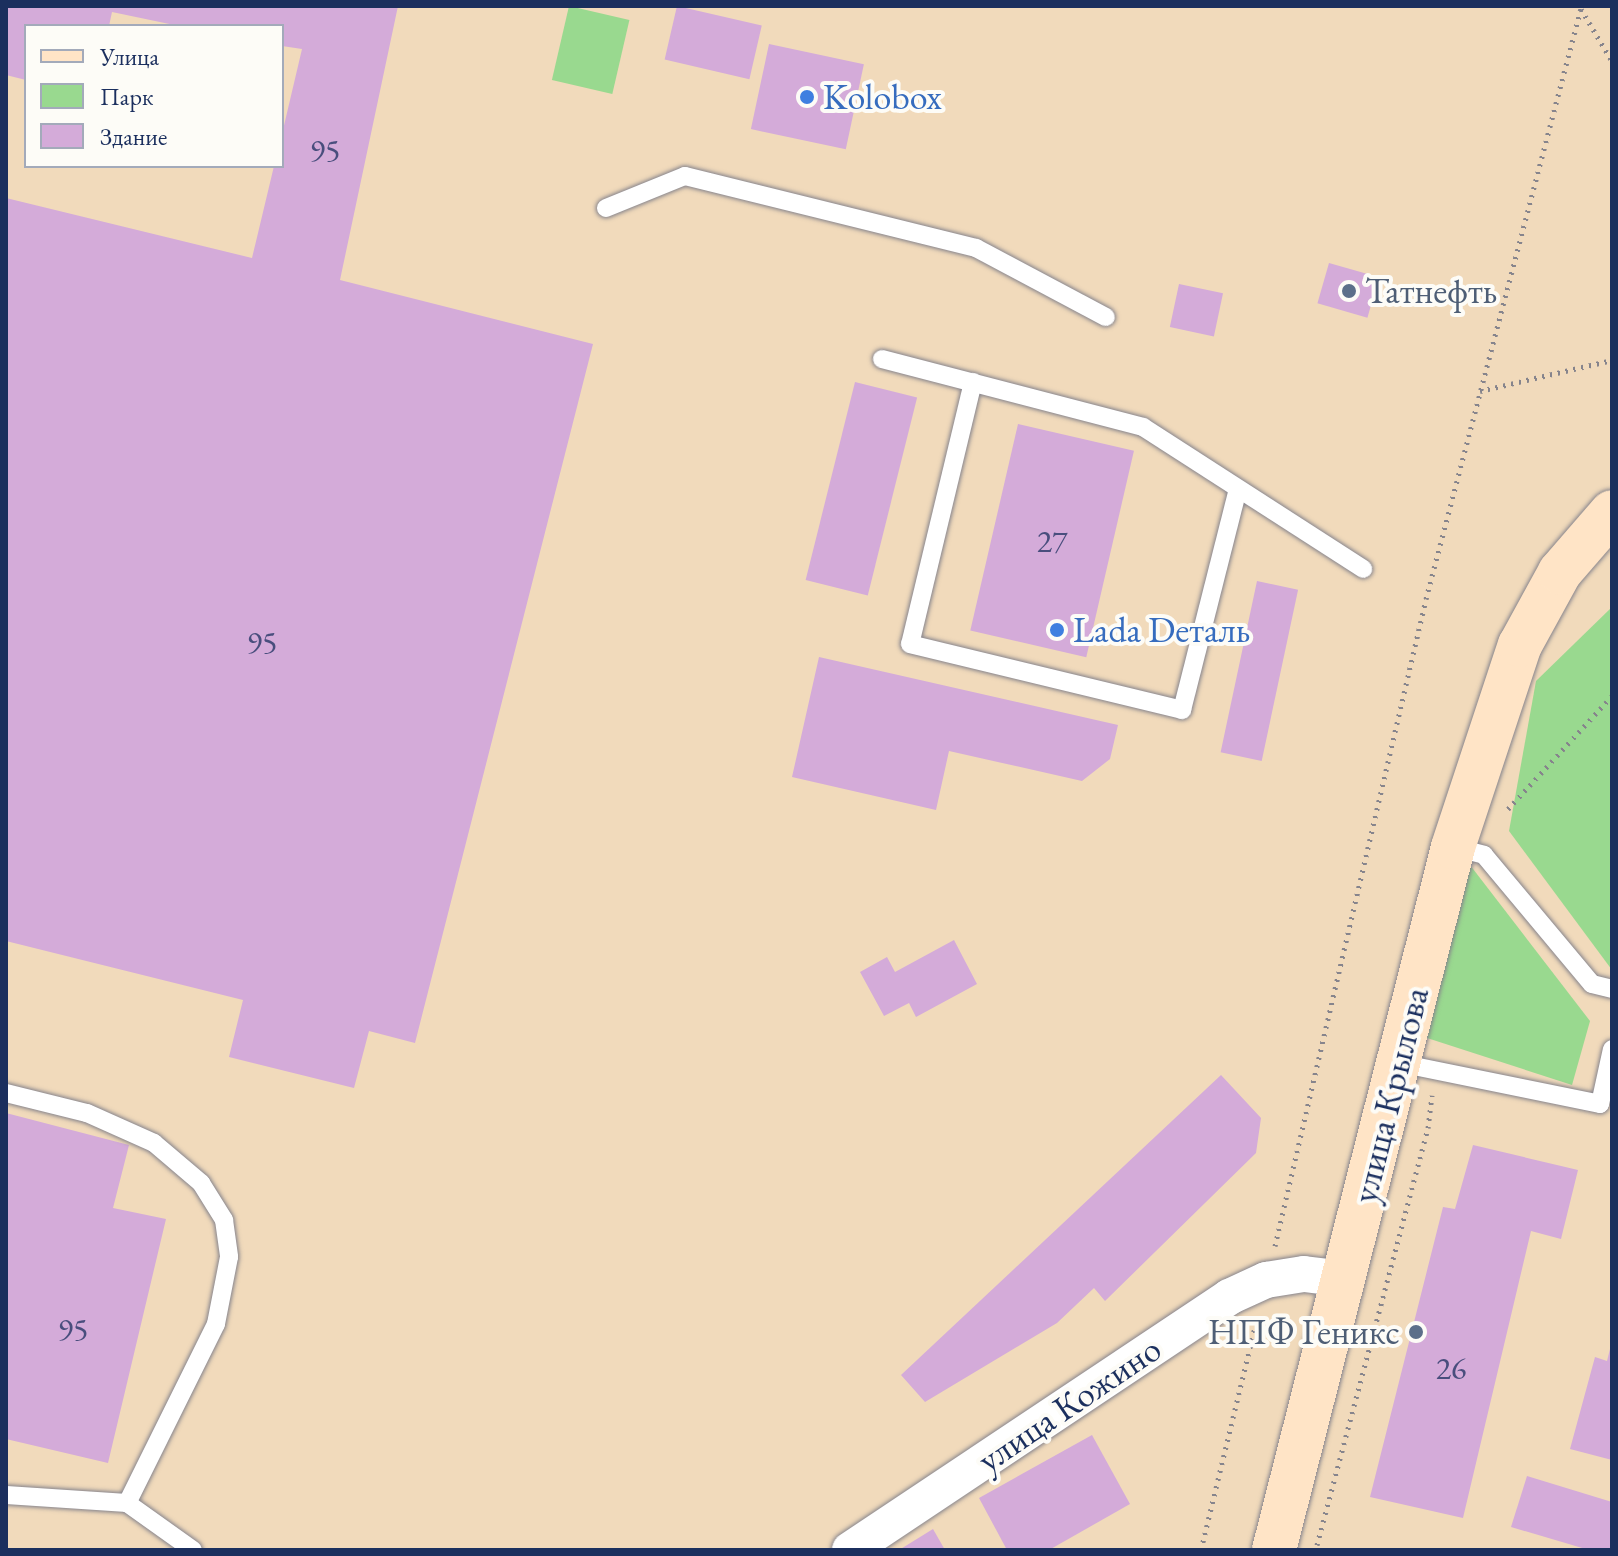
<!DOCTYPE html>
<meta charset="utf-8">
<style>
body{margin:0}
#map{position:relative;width:1618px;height:1556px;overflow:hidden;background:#f1dabb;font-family:"EB Garamond",serif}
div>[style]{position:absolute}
.green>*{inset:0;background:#99d98f;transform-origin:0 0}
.building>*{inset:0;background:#d4abd9;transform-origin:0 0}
.path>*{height:5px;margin-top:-2.5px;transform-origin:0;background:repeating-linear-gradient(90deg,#86848c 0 2px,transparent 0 8px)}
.roads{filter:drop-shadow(0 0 2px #86848c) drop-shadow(0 0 2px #86848c)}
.service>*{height:18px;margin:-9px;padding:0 9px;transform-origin:9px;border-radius:9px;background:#fff}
.minor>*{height:36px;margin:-18px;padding:0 18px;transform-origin:18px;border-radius:18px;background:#fff}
.secondary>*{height:44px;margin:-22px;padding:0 22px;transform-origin:22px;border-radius:22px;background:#ffe4c6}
.dots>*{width:22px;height:22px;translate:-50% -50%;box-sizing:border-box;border:4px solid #fdfcf7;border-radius:50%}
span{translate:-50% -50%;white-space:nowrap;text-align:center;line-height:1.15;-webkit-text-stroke:8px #fdfcf7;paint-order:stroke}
.number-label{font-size:32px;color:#494e7d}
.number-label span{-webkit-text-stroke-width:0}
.shop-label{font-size:36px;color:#366cbe}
.left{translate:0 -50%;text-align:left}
.service-label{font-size:36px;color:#4e5e75}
.right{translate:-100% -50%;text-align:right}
.street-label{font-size:36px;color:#1b2f5e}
.frame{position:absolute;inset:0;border:8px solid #1b2f5e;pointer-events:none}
.legend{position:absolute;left:24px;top:24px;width:260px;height:144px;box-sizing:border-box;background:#fdfcf7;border:2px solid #a3aaba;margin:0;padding:10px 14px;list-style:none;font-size:24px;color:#1b2f5e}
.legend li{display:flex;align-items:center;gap:16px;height:40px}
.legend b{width:40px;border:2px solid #a3aaba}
</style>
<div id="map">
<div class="green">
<i style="left:569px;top:6px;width:62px;height:76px;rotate:13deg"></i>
<i style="clip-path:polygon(1612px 607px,1612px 970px,1509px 831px,1536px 681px)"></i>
<i style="clip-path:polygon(1470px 865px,1590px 1021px,1572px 1085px,1424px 1037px)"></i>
</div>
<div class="building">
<i style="clip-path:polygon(6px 6px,398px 6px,340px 280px,593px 344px,415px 1043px,369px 1031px,354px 1088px,229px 1057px,243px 1000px,6px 941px,6px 198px,252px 258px,274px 166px,282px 166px,282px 134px,302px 49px,282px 46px,282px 26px,179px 26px,112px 12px,109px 26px,26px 26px,26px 80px,6px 75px)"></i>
<i style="left:677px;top:6px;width:87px;height:55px;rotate:13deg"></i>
<i style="left:769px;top:44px;width:97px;height:87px;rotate:12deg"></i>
<i style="left:1329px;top:263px;width:52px;height:42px;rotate:16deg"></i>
<i style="left:1179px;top:284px;width:45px;height:44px;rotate:12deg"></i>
<i style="left:855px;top:382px;width:64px;height:204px;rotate:14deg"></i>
<i style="left:1018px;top:424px;width:119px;height:212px;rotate:13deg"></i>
<i style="left:1257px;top:581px;width:42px;height:175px;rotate:12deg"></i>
<i style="clip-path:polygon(819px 657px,1118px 725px,1110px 759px,1082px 781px,949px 751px,936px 810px,792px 777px)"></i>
<i style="clip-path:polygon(954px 940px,977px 984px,916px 1017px,909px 1003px,884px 1016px,860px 972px,887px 957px,895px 972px)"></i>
<i style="clip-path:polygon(1221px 1075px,1261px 1118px,1256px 1153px,1105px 1301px,1094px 1288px,1057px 1323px,925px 1402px,901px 1375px)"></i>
<i style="clip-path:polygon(6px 1113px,129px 1145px,113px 1208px,166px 1219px,108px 1463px,6px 1439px)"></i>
<i style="clip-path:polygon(1473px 1145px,1578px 1170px,1561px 1239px,1531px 1231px,1463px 1518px,1370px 1497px,1443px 1207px,1455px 1209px)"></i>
<i style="clip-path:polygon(1611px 1345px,1612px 1345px,1612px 1460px,1570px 1449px,1595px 1357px,1607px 1361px)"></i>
<i style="clip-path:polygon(1092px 1435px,1130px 1504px,1049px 1550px,1007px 1550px,979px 1498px)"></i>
<i style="clip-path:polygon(1527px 1476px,1612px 1502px,1612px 1550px,1589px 1550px,1511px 1527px)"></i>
<i style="clip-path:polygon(933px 1529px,945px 1550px,899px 1550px)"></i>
</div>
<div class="path">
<i style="left:1581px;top:9px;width:61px;rotate:59.2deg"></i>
<i style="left:1480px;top:391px;width:136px;rotate:-13.2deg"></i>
<i style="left:1508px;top:809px;width:154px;rotate:-47.4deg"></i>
<i style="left:1275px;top:1246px;width:664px;rotate:-76.86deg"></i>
<i style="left:1426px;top:599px;width:611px;rotate:-75.3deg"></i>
<i style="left:1317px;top:1545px;width:432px;rotate:-75.1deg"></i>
<i style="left:1428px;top:1128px;width:33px;rotate:-83deg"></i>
<i style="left:1201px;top:1550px;width:235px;rotate:-76.4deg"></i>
</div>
<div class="roads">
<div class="service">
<i style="left:606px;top:208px;width:85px;rotate:-22.1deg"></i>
<i style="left:685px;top:176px;width:300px;rotate:13.9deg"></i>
<i style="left:976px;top:248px;width:147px;rotate:28deg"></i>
<i style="left:882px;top:359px;width:270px;rotate:14.6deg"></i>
<i style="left:1143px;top:427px;width:262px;rotate:32.8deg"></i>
<i style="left:973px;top:382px;width:269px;rotate:103.5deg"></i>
<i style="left:910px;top:644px;width:280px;rotate:13.6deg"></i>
<i style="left:1182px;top:710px;width:228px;rotate:-75.8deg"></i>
<i style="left:1453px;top:847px;width:32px;rotate:14deg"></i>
<i style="left:1484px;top:855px;width:168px;rotate:50.1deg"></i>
<i style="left:1592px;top:984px;width:21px;rotate:14deg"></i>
<i style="left:1399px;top:1063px;width:205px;rotate:11.5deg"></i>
<i style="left:1600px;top:1104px;width:56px;rotate:-77.7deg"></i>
<i style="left:6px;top:1093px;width:83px;rotate:13.9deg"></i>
<i style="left:87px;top:1113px;width:73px;rotate:24.1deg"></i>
<i style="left:154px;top:1143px;width:62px;rotate:40.4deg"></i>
<i style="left:201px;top:1183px;width:44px;rotate:58.1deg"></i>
<i style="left:224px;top:1220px;width:37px;rotate:82deg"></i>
<i style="left:229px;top:1257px;width:68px;rotate:101deg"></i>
<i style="left:216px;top:1324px;width:200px;rotate:116.4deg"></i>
<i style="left:127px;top:1503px;width:121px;rotate:-176.2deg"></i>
<i style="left:127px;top:1503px;width:81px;rotate:35.5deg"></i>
</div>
<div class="minor">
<i style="left:850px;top:1550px;width:456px;rotate:-33.7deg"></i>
<i style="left:1229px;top:1297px;width:41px;rotate:-24.7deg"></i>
<i style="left:1266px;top:1280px;width:38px;rotate:-9deg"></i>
<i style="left:1304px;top:1274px;width:40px;rotate:7.1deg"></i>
</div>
<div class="secondary">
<i style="left:1274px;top:1550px;width:725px;rotate:-75.71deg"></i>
<i style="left:1453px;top:847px;width:213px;rotate:-71.7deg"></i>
<i style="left:1520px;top:645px;width:83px;rotate:-61.3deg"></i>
<i style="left:1560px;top:572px;width:79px;rotate:-49.1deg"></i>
</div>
</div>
<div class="dots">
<i style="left:807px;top:97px;background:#3f7fe0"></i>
<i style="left:1349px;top:291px;background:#5c6f8a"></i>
<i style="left:1057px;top:630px;background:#3f7fe0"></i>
<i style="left:1416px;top:1332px;background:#5c6f8a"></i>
</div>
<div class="number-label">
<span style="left:325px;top:150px">95</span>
<span style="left:1052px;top:541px">27</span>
<span style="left:262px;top:642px">95</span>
<span style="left:73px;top:1329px">95</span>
<span style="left:1451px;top:1368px">26</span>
</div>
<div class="shop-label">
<span class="left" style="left:823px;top:97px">Kolobox</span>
<span class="left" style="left:1073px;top:630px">Lada Dеталь</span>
</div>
<div class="service-label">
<span class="left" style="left:1365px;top:291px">Татнефть</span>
<span class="right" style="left:1400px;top:1332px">НПФ Геникс</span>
</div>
<div class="street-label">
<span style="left:1390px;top:1095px;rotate:-76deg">улица Крылова</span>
<span style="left:1069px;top:1404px;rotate:-34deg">улица Кожино</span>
</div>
<div class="frame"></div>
<ul class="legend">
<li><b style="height:10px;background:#ffe4c6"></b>Улица</li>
<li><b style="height:22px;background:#99d98f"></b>Парк</li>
<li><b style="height:22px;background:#d4abd9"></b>Здание</li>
</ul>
</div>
